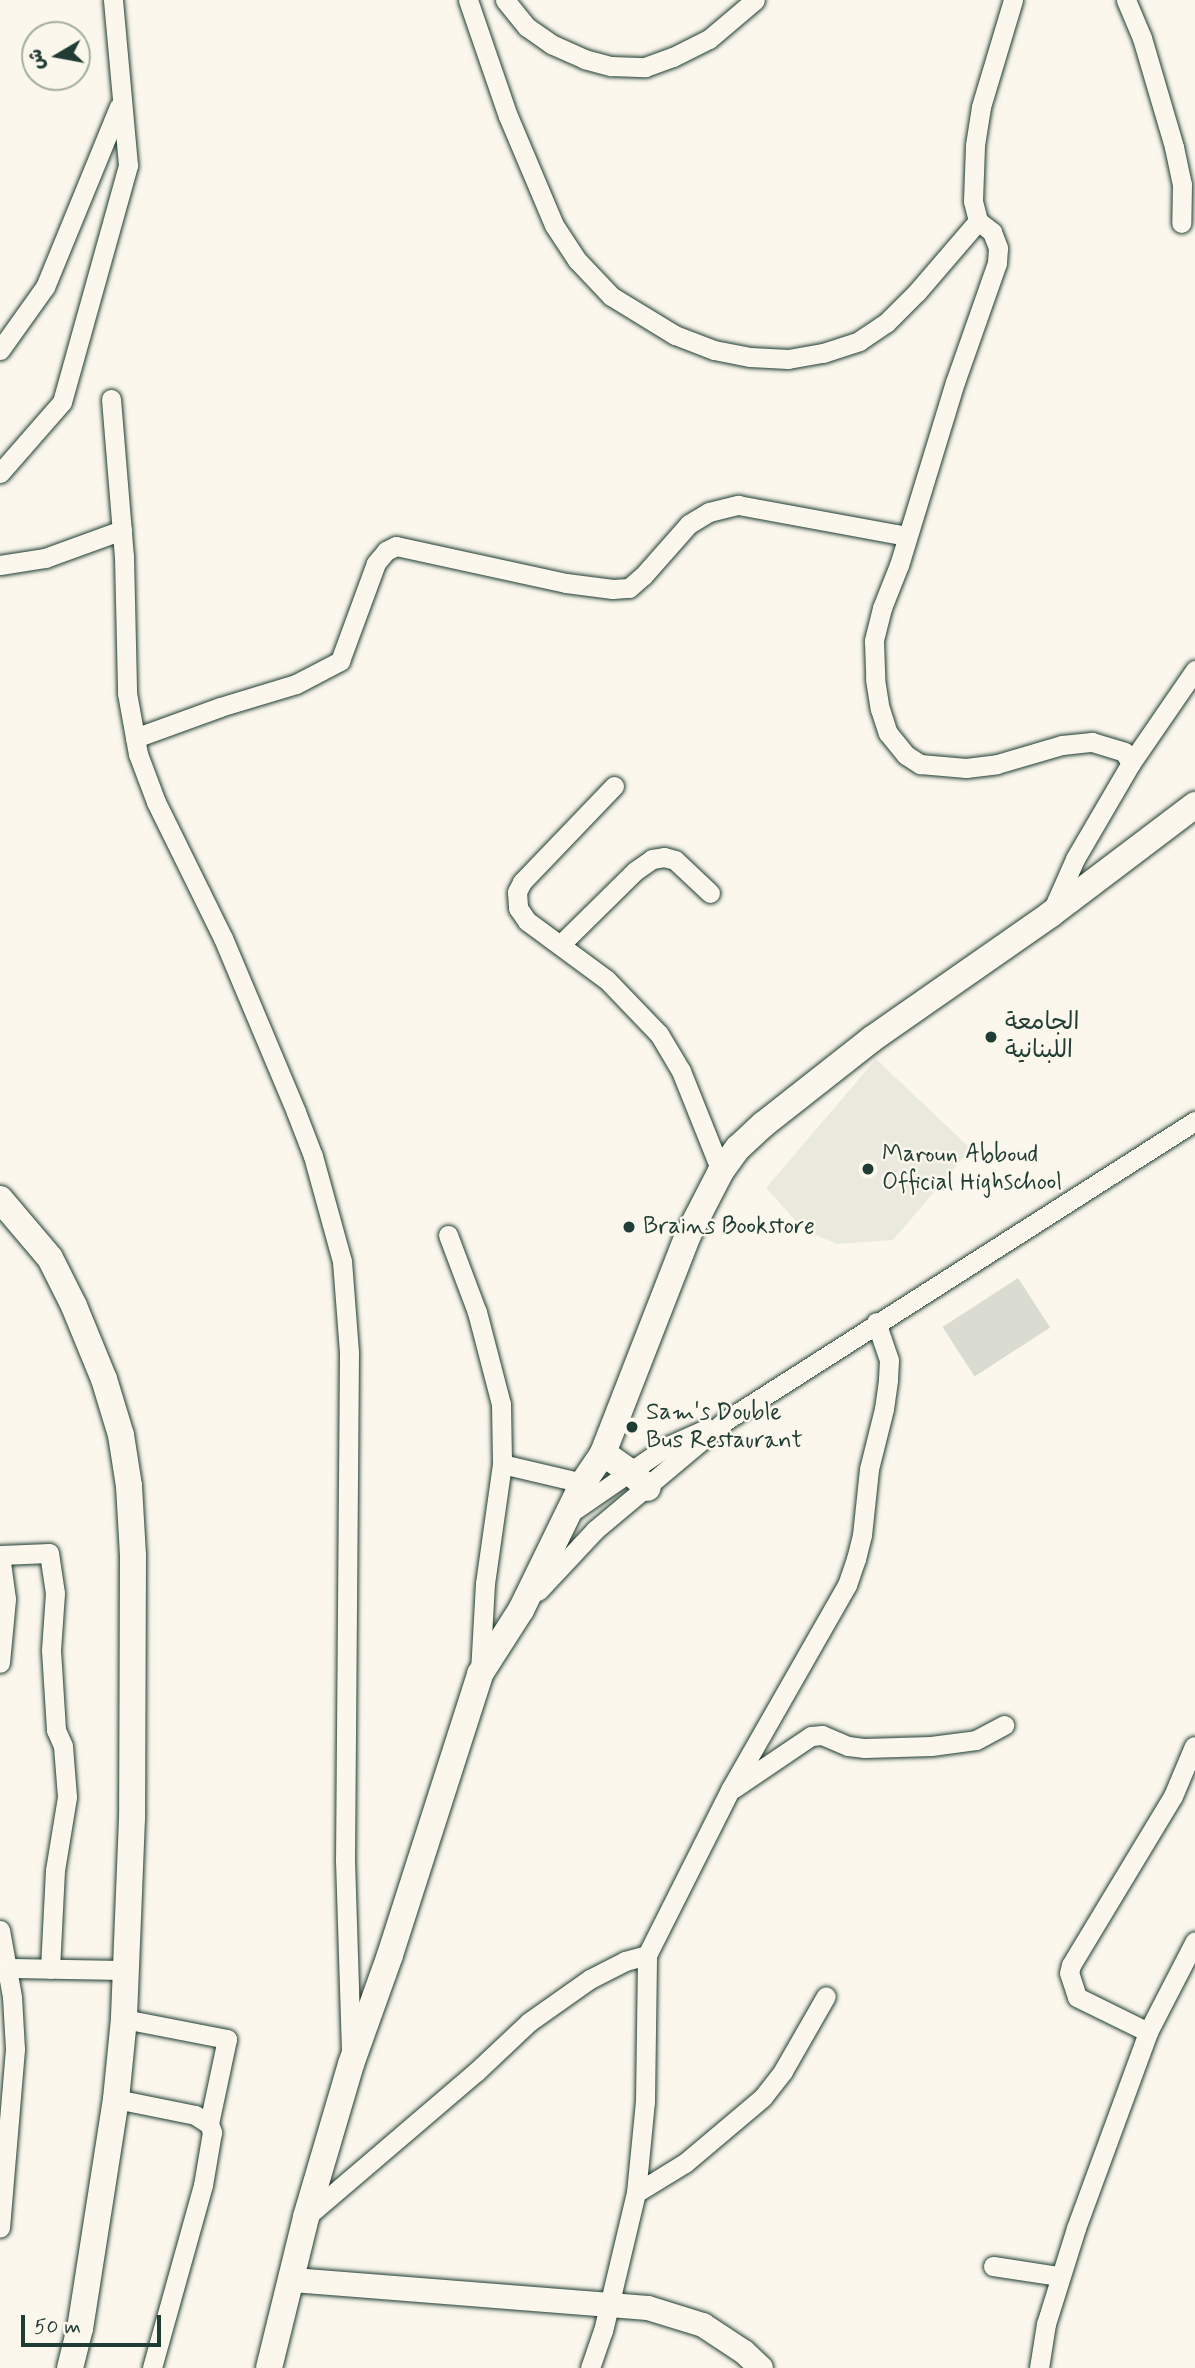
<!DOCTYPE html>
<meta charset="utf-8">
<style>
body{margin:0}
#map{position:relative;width:1195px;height:2368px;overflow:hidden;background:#fbf7ec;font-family:Mynerve,"Playpen Sans Arabic",sans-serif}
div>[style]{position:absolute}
.built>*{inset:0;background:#eae9de}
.green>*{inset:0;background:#dbdcd1;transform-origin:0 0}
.roads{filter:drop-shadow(0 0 2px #1f3d34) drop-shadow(0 0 2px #1f3d34)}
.minor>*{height:19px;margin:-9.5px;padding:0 9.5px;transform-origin:9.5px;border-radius:9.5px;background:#fbf7ec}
.tertiary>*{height:24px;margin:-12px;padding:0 12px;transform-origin:12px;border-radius:12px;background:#fbf7ec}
.secondary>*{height:26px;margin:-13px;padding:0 13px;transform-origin:13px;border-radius:13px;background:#fbf7ec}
.dots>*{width:19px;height:19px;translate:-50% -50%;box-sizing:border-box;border:4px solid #fbf7ec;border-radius:50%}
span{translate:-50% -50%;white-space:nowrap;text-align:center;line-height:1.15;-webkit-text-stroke:5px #fbf7ec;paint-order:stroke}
.poi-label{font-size:24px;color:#1f3d34}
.left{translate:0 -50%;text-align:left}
.north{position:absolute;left:21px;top:21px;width:70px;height:70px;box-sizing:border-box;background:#fbf7ec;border:2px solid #a3ada2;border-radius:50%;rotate:260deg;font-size:19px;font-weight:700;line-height:28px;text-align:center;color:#1f3d34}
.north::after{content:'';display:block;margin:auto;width:24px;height:32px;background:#1f3d34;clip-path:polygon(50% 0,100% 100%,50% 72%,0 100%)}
.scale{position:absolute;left:21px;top:2315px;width:140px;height:32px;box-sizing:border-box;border:4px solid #1f3d34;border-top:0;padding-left:9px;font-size:21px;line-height:24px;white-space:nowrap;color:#1f3d34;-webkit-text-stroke:5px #fbf7ec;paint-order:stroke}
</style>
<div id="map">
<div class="built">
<i style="clip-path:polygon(876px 1059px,971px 1149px,893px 1240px,837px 1244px,804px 1230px,766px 1188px)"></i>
</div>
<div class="green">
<i style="left:1018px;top:1278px;width:59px;height:90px;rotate:57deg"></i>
</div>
<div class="roads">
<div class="minor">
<i style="left:468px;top:0;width:123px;rotate:71deg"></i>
<i style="left:508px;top:116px;width:118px;rotate:67.1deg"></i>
<i style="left:554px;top:225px;width:42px;rotate:56.7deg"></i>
<i style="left:577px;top:260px;width:50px;rotate:46.6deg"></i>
<i style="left:611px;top:296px;width:75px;rotate:31.4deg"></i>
<i style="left:675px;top:335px;width:42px;rotate:21deg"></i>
<i style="left:714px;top:350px;width:37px;rotate:11deg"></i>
<i style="left:750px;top:357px;width:38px;rotate:3deg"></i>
<i style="left:788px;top:359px;width:36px;rotate:-10deg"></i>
<i style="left:823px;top:353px;width:38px;rotate:-18deg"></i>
<i style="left:859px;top:341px;width:32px;rotate:-34deg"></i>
<i style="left:886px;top:323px;width:44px;rotate:-45deg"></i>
<i style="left:917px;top:292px;width:94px;rotate:-49.3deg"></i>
<i style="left:505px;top:0;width:35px;rotate:51deg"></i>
<i style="left:527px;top:27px;width:29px;rotate:35deg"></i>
<i style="left:551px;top:44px;width:36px;rotate:24deg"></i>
<i style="left:584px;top:59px;width:28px;rotate:15deg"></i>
<i style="left:611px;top:66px;width:34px;rotate:2deg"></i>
<i style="left:645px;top:67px;width:30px;rotate:-20deg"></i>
<i style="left:673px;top:57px;width:40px;rotate:-26.6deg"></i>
<i style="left:709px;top:39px;width:60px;rotate:-40.3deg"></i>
<i style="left:1013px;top:0;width:112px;rotate:106.7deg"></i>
<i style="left:981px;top:107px;width:39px;rotate:99deg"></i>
<i style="left:975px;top:146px;width:55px;rotate:92.1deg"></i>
<i style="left:973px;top:201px;width:21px;rotate:76deg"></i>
<i style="left:978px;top:221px;width:18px;rotate:38deg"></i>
<i style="left:992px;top:232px;width:17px;rotate:69deg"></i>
<i style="left:998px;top:248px;width:15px;rotate:94deg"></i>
<i style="left:997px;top:263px;width:126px;rotate:109.4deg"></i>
<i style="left:955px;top:382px;width:191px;rotate:107deg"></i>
<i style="left:899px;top:565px;width:46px;rotate:111.6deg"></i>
<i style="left:882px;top:608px;width:34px;rotate:104deg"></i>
<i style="left:874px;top:641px;width:38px;rotate:88deg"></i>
<i style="left:875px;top:679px;width:30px;rotate:81deg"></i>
<i style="left:880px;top:709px;width:25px;rotate:72deg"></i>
<i style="left:888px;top:733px;width:28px;rotate:51deg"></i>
<i style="left:906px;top:755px;width:17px;rotate:33deg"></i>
<i style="left:920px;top:764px;width:46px;rotate:5deg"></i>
<i style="left:966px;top:768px;width:31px;rotate:-7deg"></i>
<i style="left:997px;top:764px;width:68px;rotate:-16.3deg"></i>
<i style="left:1062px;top:745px;width:30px;rotate:-6deg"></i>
<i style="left:1092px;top:742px;width:34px;rotate:17deg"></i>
<i style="left:1124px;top:752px;width:13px;rotate:58deg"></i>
<i style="left:1131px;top:763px;width:111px;rotate:120.3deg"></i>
<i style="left:1075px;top:859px;width:57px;rotate:113.9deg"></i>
<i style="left:1126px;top:0;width:41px;rotate:67.2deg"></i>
<i style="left:1142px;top:38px;width:114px;rotate:73.6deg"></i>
<i style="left:1174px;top:147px;width:38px;rotate:78deg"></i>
<i style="left:1182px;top:184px;width:39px;rotate:91deg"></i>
<i style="left:0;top:350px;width:77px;rotate:-54.5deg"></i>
<i style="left:45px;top:287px;width:195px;rotate:-67.7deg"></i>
<i style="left:111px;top:399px;width:158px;rotate:85.3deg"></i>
<i style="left:124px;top:556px;width:137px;rotate:88.7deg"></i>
<i style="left:127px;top:693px;width:62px;rotate:79.8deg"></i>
<i style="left:138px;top:754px;width:51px;rotate:69.4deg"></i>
<i style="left:156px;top:802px;width:152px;rotate:63.8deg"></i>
<i style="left:223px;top:938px;width:189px;rotate:67.2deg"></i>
<i style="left:296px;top:1112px;width:47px;rotate:68.9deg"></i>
<i style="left:313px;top:1156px;width:109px;rotate:74.6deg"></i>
<i style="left:342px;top:1261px;width:92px;rotate:85.6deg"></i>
<i style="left:349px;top:1353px;width:507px;rotate:90.45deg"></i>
<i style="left:345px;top:1860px;width:192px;rotate:88.2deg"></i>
<i style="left:0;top:473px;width:94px;rotate:-48.9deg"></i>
<i style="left:62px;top:402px;width:246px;rotate:-74.4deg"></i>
<i style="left:128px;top:165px;width:166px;rotate:-95.2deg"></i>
<i style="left:0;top:565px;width:46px;rotate:-8.8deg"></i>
<i style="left:45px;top:558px;width:82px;rotate:-20deg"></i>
<i style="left:135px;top:738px;width:90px;rotate:-20deg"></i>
<i style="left:220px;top:707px;width:79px;rotate:-16.8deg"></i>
<i style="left:296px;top:684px;width:50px;rotate:-27.6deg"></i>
<i style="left:340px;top:661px;width:104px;rotate:-69.8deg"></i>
<i style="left:376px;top:563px;width:16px;rotate:-50deg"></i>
<i style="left:386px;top:551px;width:11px;rotate:-27deg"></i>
<i style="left:396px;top:546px;width:174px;rotate:12.3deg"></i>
<i style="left:566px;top:583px;width:47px;rotate:7.3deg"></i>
<i style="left:613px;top:589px;width:16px;rotate:-4deg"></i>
<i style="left:629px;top:588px;width:18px;rotate:-41deg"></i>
<i style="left:643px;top:576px;width:69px;rotate:-48.5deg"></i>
<i style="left:689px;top:524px;width:23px;rotate:-31deg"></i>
<i style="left:709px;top:512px;width:30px;rotate:-14deg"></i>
<i style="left:738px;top:505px;width:172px;rotate:10.4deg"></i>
<i style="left:1131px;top:763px;width:113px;rotate:-55.5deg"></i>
<i style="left:614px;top:786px;width:133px;rotate:133.8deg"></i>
<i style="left:522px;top:882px;width:11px;rotate:117deg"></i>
<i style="left:517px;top:892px;width:16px;rotate:86deg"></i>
<i style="left:518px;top:908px;width:16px;rotate:55deg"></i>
<i style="left:527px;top:921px;width:99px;rotate:36.4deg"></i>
<i style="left:607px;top:980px;width:75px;rotate:46.1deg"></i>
<i style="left:659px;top:1034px;width:43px;rotate:59.3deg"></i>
<i style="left:681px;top:1071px;width:108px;rotate:68.2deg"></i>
<i style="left:560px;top:945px;width:105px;rotate:-44.6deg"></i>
<i style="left:635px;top:871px;width:21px;rotate:-35deg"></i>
<i style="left:652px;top:859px;width:12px;rotate:-9deg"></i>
<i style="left:664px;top:857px;width:11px;rotate:15deg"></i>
<i style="left:675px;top:860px;width:48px;rotate:43.3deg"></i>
<i style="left:448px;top:1235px;width:82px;rotate:69.4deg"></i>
<i style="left:477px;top:1312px;width:95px;rotate:75.4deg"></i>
<i style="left:501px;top:1404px;width:60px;rotate:89deg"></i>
<i style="left:502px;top:1464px;width:120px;rotate:98.1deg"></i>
<i style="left:485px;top:1583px;width:90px;rotate:93.2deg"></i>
<i style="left:502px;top:1464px;width:83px;rotate:13.2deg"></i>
<i style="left:573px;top:1511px;width:113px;rotate:-34.5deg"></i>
<i style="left:666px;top:1447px;width:46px;rotate:-24.3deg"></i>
<i style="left:0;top:1555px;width:44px;rotate:82.2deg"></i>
<i style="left:6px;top:1599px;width:64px;rotate:95.4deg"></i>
<i style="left:1px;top:1555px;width:48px;rotate:-2.4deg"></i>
<i style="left:49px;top:1553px;width:40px;rotate:81.5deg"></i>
<i style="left:55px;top:1593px;width:57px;rotate:94deg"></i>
<i style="left:51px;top:1650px;width:80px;rotate:86.4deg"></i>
<i style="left:56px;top:1730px;width:17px;rotate:66deg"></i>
<i style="left:63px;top:1746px;width:51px;rotate:85.5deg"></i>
<i style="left:67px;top:1797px;width:74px;rotate:99.3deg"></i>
<i style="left:55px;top:1870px;width:99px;rotate:92.9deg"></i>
<i style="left:538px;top:1591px;width:83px;rotate:-46.9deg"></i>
<i style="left:595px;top:1530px;width:170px;rotate:-40deg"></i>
<i style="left:725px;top:1421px;width:558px;rotate:-32.55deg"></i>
<i style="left:734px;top:1788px;width:93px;rotate:-34deg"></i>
<i style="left:811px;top:1736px;width:11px;rotate:-5deg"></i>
<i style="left:822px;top:1735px;width:28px;rotate:23deg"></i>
<i style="left:848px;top:1746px;width:17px;rotate:7deg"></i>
<i style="left:865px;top:1748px;width:66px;rotate:-1.7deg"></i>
<i style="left:931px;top:1746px;width:45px;rotate:-7.6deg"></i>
<i style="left:976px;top:1740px;width:32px;rotate:-28deg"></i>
<i style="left:0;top:1930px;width:68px;rotate:79.8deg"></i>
<i style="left:12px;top:1997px;width:52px;rotate:86.7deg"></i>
<i style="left:15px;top:2049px;width:179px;rotate:94.8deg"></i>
<i style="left:8px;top:1968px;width:118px;rotate:1deg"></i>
<i style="left:124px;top:2019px;width:105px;rotate:11deg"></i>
<i style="left:227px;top:2039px;width:87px;rotate:102deg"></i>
<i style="left:1148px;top:2032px;width:79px;rotate:-153.8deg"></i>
<i style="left:1077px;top:1997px;width:25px;rotate:-108deg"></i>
<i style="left:1069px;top:1973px;width:8px;rotate:-76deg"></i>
<i style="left:1071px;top:1965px;width:197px;rotate:-58.9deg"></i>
<i style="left:1173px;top:1796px;width:54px;rotate:-67.2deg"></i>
<i style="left:116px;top:2099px;width:81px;rotate:11.4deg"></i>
<i style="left:195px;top:2115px;width:17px;rotate:33deg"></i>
<i style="left:209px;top:2124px;width:9px;rotate:69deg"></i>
<i style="left:212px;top:2132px;width:54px;rotate:99.6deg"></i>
<i style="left:203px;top:2185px;width:190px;rotate:105.6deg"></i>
<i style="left:636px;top:2193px;width:57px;rotate:-31.5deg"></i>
<i style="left:685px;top:2163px;width:102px;rotate:-40.2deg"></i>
<i style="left:763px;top:2097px;width:33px;rotate:-52deg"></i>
<i style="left:783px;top:2071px;width:86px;rotate:-60.2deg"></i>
<i style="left:306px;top:2217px;width:223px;rotate:-40.5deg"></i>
<i style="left:476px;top:2072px;width:73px;rotate:-43.3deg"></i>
<i style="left:529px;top:2022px;width:75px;rotate:-35.2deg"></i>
<i style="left:590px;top:1979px;width:39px;rotate:-27deg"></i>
<i style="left:625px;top:1961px;width:23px;rotate:-15deg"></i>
<i style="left:993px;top:2266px;width:67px;rotate:8.6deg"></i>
<i style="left:590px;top:2368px;width:39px;rotate:-71deg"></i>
<i style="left:603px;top:2331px;width:142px;rotate:-76.6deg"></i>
<i style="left:636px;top:2193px;width:91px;rotate:-84.4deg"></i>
<i style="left:645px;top:2102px;width:147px;rotate:-89.2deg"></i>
<i style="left:647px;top:1955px;width:185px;rotate:-63.3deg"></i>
<i style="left:730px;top:1790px;width:236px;rotate:-60.3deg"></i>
<i style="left:847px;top:1585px;width:28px;rotate:-71deg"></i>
<i style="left:856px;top:1559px;width:25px;rotate:-76deg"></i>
<i style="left:862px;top:1535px;width:66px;rotate:-83.9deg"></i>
<i style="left:869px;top:1469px;width:62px;rotate:-76deg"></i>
<i style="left:884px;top:1409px;width:30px;rotate:-82deg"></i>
<i style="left:888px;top:1379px;width:19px;rotate:-87deg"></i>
<i style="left:889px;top:1360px;width:40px;rotate:-108.9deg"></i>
<i style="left:1039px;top:2368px;width:45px;rotate:-81deg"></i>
<i style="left:1046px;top:2324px;width:101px;rotate:-72.6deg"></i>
<i style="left:1076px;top:2228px;width:209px;rotate:-69.8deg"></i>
<i style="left:1148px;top:2032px;width:102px;rotate:-62.7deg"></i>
</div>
<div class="tertiary">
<i style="left:293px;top:2280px;width:356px;rotate:4.5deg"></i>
<i style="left:648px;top:2308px;width:58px;rotate:17.2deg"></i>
<i style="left:703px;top:2325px;width:49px;rotate:33.4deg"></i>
<i style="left:744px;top:2352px;width:23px;rotate:43deg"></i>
</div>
<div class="secondary">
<i style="left:0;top:1199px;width:77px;rotate:49.7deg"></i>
<i style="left:50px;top:1258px;width:54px;rotate:63.4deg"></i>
<i style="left:74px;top:1306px;width:79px;rotate:67.7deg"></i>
<i style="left:104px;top:1379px;width:59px;rotate:73.1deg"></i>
<i style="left:121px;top:1435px;width:52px;rotate:81.1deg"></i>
<i style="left:129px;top:1486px;width:69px;rotate:86.7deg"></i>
<i style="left:133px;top:1555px;width:263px;rotate:90.2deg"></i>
<i style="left:132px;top:1818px;width:201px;rotate:92.3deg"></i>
<i style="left:124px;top:2019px;width:80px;rotate:95.7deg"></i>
<i style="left:116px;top:2099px;width:232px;rotate:98.9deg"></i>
<i style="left:80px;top:2328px;width:41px;rotate:104deg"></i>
<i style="left:603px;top:1453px;width:32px;rotate:35deg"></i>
<i style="left:629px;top:1471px;width:25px;rotate:42deg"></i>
<i style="left:269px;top:2368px;width:155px;rotate:-76.2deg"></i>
<i style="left:306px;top:2217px;width:159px;rotate:-73.6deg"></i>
<i style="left:351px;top:2064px;width:116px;rotate:-70.3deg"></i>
<i style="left:390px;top:1955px;width:295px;rotate:-72.2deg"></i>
<i style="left:480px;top:1674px;width:76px;rotate:-57.4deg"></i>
<i style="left:521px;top:1610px;width:141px;rotate:-64deg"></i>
<i style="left:583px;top:1483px;width:36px;rotate:-56deg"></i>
<i style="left:603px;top:1453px;width:232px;rotate:-68.7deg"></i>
<i style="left:687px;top:1237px;width:74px;rotate:-62.7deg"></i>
<i style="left:721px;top:1171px;width:29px;rotate:-54deg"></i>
<i style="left:738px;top:1148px;width:35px;rotate:-43deg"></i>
<i style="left:764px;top:1124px;width:137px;rotate:-38.2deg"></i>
<i style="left:872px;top:1039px;width:218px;rotate:-34.9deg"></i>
<i style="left:1051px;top:914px;width:181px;rotate:-37.1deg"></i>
</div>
</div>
<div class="dots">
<i style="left:991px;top:1037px;background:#1f3d34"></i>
<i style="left:868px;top:1169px;background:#1f3d34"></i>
<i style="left:629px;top:1227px;background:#1f3d34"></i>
<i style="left:632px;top:1427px;background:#1f3d34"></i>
</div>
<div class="poi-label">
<span class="left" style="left:1005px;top:1037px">الجامعة<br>اللبنانية</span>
<span class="left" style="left:882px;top:1169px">Maroun Abboud<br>Official Highschool</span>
<span class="left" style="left:643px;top:1227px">Brains Bookstore</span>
<span class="left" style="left:646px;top:1427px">Sam's Double<br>Bus Restaurant</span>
</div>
<div class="north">ش</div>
<div class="scale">50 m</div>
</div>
